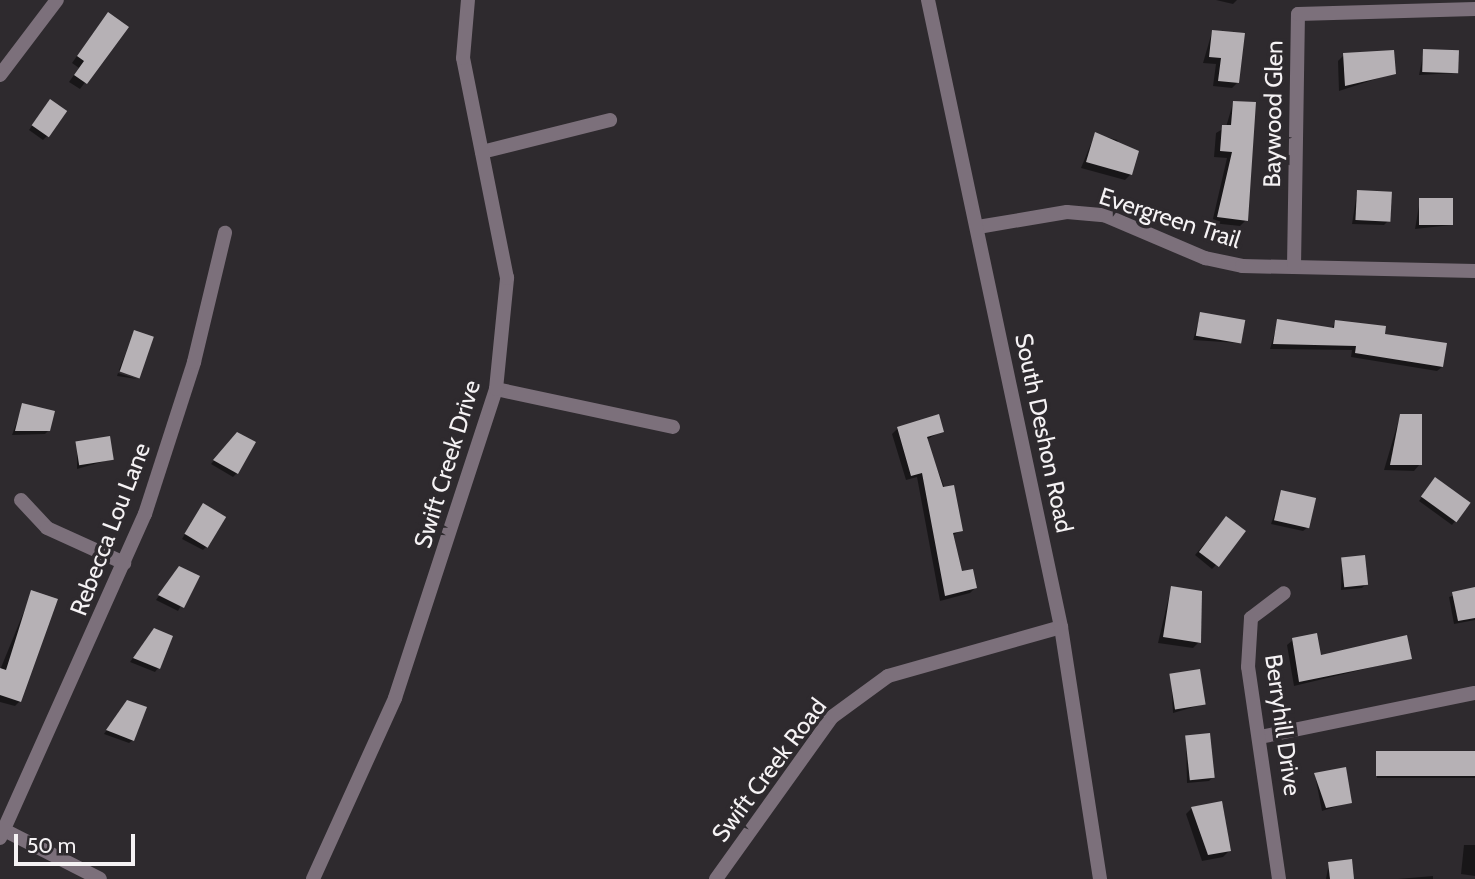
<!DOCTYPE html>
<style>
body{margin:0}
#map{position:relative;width:1475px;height:879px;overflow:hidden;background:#2e2a2e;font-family:Cabin,sans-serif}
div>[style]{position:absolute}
.shadow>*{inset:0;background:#0007;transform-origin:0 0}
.building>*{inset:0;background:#b6b1b5;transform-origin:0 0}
.minor>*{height:14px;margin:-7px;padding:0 7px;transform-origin:7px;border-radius:7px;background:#7c707b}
.tertiary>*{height:14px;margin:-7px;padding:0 7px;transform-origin:7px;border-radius:7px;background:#7c707b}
span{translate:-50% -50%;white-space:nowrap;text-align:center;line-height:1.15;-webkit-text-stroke:7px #2e2a2e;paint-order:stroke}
.street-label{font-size:24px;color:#f5f2f4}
.scale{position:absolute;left:14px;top:834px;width:121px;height:32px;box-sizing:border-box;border:4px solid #f5f2f4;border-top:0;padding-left:9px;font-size:21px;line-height:24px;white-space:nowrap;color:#f5f2f4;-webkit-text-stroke:5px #2e2a2e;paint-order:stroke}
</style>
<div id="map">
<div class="shadow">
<i style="clip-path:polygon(1216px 0,1237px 0,1233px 4px)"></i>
<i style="clip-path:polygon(102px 21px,126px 28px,80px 89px,69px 82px,79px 68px,72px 63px)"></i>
<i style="clip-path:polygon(1212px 32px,1238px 82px,1232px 88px,1213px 86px,1216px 64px,1203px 63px)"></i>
<i style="clip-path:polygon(1424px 51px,1457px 73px,1419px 75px)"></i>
<i style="clip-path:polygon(1344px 55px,1394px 73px,1339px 91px,1338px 61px)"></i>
<i style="clip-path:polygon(1233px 103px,1246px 220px,1240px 226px,1212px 223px,1227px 158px,1214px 157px,1216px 133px,1226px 127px)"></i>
<i style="clip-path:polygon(47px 105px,47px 136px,43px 140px,29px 130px)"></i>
<i style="clip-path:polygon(1095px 134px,1117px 140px,1131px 174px,1125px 180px,1081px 168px)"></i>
<i style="clip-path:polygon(1357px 192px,1388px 221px,1384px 225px,1352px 224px)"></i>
<i style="clip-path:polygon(1420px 200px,1451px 225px,1415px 229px)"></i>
<i style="clip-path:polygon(1201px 314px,1239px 343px,1193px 340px)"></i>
<i style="clip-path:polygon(1278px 321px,1331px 329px,1336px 322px,1383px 335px,1442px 367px,1437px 371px,1351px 357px,1352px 350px,1270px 349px)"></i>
<i style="clip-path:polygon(134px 332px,139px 376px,119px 370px)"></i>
<i style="clip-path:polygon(118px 373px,137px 379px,117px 376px)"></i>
<i style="clip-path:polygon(23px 405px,49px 430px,45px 434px,12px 435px)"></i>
<i style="clip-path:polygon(1400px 416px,1420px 464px,1414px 471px,1384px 470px)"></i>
<i style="clip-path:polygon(898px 428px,942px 431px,926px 440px,961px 530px,952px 536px,960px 573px,975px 588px,970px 593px,940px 601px,917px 477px,906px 480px,892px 434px)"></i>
<i style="clip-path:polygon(233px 438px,237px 473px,233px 477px,211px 464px)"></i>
<i style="clip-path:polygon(77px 444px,112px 459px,77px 469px)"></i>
<i style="clip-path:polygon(1432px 483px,1469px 503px,1452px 525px,1419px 501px)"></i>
<i style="clip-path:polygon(1282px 492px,1307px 528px,1303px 531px,1271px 524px)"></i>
<i style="clip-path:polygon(203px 505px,206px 547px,203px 550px,182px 539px)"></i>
<i style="clip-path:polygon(1223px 522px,1216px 565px,1212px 569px,1195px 555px)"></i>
<i style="clip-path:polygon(1342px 559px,1366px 584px,1362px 588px,1341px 590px)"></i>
<i style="clip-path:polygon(176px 572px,197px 577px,178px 611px,156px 600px)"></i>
<i style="clip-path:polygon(1171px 588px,1199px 642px,1193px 648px,1158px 643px)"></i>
<i style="clip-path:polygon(1475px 589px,1475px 620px,1454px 624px,1449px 597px)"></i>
<i style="clip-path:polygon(32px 592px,20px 701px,15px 706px,0 702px,0 670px)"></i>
<i style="clip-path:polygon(151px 634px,158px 668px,155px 672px,130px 662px)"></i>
<i style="clip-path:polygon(1293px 640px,1319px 657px,1410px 658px,1294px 686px,1287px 645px)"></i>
<i style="clip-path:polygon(1171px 676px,1204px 704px,1173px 713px)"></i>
<i style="clip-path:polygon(124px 706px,133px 740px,129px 743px,104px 734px)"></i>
<i style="clip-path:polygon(1186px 737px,1213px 777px,1209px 781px,1187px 783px)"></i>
<i style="left:1475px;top:752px;width:26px;height:98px;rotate:90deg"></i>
<i style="clip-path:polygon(1315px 775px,1350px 802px,1322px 811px)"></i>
<i style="clip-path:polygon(1192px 808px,1229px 851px,1223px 857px,1202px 861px,1186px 814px)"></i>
<i style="clip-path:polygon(1464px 845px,1475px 845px,1475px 876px,1461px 874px)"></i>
<i style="clip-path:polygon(1329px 863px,1352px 879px,1326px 879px)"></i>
<i style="clip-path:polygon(1433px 876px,1433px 879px,1398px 879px)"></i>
</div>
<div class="building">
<i style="clip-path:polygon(108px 12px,129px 27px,87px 84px,74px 75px,84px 61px,77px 56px)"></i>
<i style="clip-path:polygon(1212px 30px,1245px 33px,1239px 83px,1218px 81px,1221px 58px,1209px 57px)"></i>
<i style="left:1423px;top:49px;width:36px;height:23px;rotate:2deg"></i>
<i style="clip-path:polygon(1394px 50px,1396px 74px,1345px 86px,1343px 53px)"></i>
<i style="left:50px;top:99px;width:21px;height:32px;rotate:35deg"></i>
<i style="clip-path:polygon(1233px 101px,1256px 102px,1248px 221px,1217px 217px,1232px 152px,1220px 151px,1222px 125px,1231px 125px)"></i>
<i style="clip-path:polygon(1095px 132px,1139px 151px,1132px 175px,1086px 162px)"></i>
<i style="left:1357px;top:190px;width:35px;height:30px;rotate:3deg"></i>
<i style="left:1419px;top:198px;width:34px;height:27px"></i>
<i style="left:1200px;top:312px;width:46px;height:24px;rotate:10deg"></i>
<i style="clip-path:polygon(1277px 319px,1334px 328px,1335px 320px,1386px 326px,1385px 334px,1447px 343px,1443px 367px,1355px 353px,1356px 346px,1273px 344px)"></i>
<i style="left:134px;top:330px;width:21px;height:44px;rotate:19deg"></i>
<i style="clip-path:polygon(22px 403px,55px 411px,50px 431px,15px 431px)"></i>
<i style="clip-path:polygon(939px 414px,944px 432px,927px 437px,943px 487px,954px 485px,963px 531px,953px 533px,962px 571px,973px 569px,977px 588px,945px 596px,922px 473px,911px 476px,897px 427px)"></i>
<i style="clip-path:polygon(1400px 414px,1422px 414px,1422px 465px,1390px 465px)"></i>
<i style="clip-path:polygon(237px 432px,256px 442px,238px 474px,213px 460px)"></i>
<i style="left:110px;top:436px;width:24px;height:35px;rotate:81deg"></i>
<i style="left:1435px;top:477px;width:44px;height:24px;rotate:36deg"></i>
<i style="left:1281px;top:490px;width:36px;height:31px;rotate:13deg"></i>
<i style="left:203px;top:503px;width:27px;height:36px;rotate:31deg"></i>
<i style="left:1226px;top:516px;width:25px;height:45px;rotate:37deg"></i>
<i style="left:1365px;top:555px;width:30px;height:24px;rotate:84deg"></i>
<i style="clip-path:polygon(179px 566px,200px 576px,184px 608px,158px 595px)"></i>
<i style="clip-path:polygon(1171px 586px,1202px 591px,1201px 643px,1163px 637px)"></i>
<i style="clip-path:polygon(1475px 587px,1475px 618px,1458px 621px,1452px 592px)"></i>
<i style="clip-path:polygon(31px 590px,58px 599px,21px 702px,0 695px,0 668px,6px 670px)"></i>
<i style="clip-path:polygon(154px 628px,173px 636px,160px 669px,133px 658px)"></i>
<i style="clip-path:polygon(1317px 633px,1321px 655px,1407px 635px,1412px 659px,1299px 682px,1292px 638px)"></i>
<i style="left:1200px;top:669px;width:36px;height:31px;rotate:81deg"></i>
<i style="clip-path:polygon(127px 700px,147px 707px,134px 741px,106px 730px)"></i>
<i style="left:1210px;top:733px;width:45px;height:25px;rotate:84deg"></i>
<i style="left:1475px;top:751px;width:25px;height:99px;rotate:90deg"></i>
<i style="clip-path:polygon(1346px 767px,1352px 803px,1326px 808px,1314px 773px)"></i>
<i style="clip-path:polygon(1222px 801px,1231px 851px,1208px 855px,1191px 807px)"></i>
<i style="clip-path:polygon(1352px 859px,1354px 879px,1330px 879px,1328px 862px)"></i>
</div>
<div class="minor">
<i style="left:0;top:75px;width:94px;rotate:-52.8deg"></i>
<i style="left:482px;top:152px;width:132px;rotate:-14deg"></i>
<i style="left:978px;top:227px;width:90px;rotate:-9.6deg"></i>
<i style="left:1067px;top:212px;width:37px;rotate:5deg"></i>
<i style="left:1104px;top:215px;width:110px;rotate:23.1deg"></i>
<i style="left:1205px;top:258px;width:38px;rotate:12deg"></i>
<i style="left:1242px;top:266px;width:233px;rotate:1.2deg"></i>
<i style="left:1294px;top:267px;width:253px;rotate:-89.1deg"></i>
<i style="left:1298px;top:14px;width:177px;rotate:-1.6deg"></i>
<i style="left:496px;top:389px;width:181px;rotate:12.1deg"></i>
<i style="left:21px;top:500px;width:38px;rotate:47deg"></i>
<i style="left:47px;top:528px;width:85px;rotate:24.4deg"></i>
<i style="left:1260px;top:737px;width:219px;rotate:-11.6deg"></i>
<i style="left:0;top:828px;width:112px;rotate:27deg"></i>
<i style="left:0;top:838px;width:355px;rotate:-65.9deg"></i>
<i style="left:145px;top:514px;width:160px;rotate:-72.1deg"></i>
<i style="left:194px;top:362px;width:133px;rotate:-76.5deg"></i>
<i style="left:313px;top:879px;width:199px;rotate:-65.6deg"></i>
<i style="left:395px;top:698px;width:325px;rotate:-71.9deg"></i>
<i style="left:496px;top:389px;width:112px;rotate:-84.3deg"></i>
<i style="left:507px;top:278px;width:224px;rotate:-101.3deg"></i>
<i style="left:463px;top:58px;width:58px;rotate:-85.1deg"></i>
<i style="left:716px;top:879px;width:199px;rotate:-54.4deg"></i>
<i style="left:832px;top:717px;width:69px;rotate:-36.2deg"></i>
<i style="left:888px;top:676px;width:180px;rotate:-15.8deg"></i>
<i style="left:1279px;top:879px;width:214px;rotate:-98.3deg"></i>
<i style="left:1248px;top:667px;width:49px;rotate:-86.5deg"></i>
<i style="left:1251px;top:618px;width:41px;rotate:-37.1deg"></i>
</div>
<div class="tertiary">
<i style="left:928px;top:0;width:641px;rotate:78.02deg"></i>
<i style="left:1061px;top:627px;width:255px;rotate:81.2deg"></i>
</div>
<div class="street-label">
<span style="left:1273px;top:114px;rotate:-89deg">Baywood Glen</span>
<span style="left:1170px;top:218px;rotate:18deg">Evergreen Trail</span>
<span style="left:1044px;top:433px;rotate:78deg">South Deshon Road</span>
<span style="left:447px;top:464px;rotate:-73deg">Swift Creek Drive</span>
<span style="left:110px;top:529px;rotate:-69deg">Rebecca Lou Lane</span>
<span style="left:1283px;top:725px;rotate:82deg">Berryhill Drive</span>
<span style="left:769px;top:770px;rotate:-53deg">Swift Creek Road</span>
</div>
<div class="scale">50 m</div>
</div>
